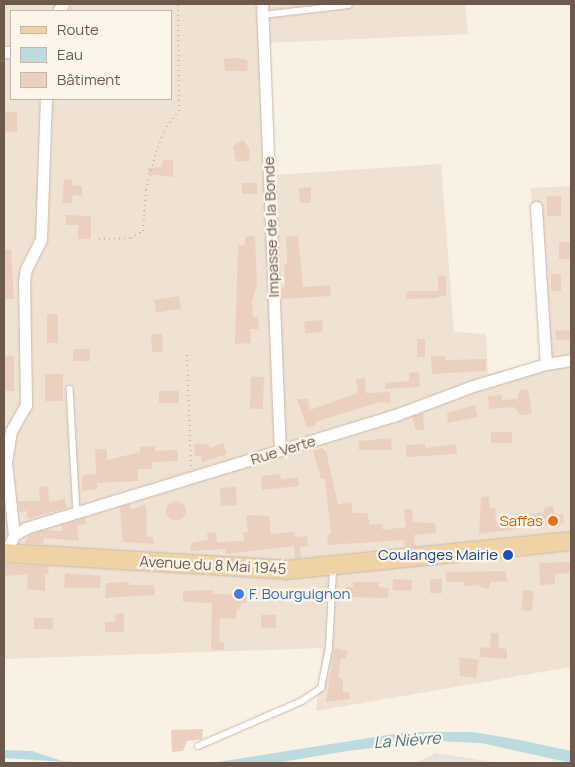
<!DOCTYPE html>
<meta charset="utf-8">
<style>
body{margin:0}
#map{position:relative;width:575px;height:767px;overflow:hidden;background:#f9f1e4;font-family:Manrope,sans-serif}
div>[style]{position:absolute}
.residential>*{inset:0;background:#f0e2d3}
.industrial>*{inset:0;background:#e9e3de}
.water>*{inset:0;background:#bbdbe0}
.building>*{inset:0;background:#ebd0bf;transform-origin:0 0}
.round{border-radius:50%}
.path>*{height:2px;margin-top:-1px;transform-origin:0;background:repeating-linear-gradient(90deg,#cfb4a3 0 1px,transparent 0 5px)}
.roads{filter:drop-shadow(0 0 1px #c8b8ac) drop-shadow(0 0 1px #c8b8ac)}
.service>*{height:5.5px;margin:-2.75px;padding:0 2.75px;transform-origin:2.75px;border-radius:2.75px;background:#fff}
.minor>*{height:11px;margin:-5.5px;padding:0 5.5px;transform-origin:5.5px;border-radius:5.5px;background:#fff}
.primary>*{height:18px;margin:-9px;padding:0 9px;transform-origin:9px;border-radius:9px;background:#f0d3a4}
.dots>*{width:14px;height:14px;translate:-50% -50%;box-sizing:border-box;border:2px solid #fcf5ea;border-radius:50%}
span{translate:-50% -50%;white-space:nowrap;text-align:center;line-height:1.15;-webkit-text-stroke:4.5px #fcf5ea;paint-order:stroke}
.street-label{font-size:15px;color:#6e594d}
.food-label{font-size:15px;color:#c56008}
.right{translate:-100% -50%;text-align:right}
.transit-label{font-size:15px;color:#164399}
.shop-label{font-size:15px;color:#366cbe}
.left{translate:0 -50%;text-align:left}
.water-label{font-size:16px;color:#4a767f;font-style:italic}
.frame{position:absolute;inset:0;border:5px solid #6e594d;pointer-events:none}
.legend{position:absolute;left:10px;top:10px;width:162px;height:90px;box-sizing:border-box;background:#fcf5ea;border:1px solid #c3b7ab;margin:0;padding:6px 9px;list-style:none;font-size:15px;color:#6e594d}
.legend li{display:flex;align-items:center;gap:10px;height:25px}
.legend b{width:25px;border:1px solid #c3b7ab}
</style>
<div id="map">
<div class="residential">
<i style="clip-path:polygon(evenodd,4px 4px,465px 4px,468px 34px,268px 43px,273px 175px,441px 164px,454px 332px,486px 334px,488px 374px,541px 361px,531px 188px,571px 186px,571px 667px,316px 711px,323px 648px,4px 659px,4px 4px,11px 11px,171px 11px,171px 99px,11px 99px,11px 11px)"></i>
</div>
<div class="industrial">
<i style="clip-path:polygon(436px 753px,498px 763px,415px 763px)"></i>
</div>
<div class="water">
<i style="clip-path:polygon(407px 732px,473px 732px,520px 740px,571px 751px,571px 763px,481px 743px,433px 741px,347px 751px,276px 763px,212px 763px)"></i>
<i style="clip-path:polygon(4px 750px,32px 751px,62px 761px,84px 763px,4px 758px)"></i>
</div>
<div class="building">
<i style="clip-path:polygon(236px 58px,247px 60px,248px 71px,225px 71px,224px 59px)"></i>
<i style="left:4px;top:112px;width:13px;height:20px"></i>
<i style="clip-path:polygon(243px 140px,249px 148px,250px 161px,236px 161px,233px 146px)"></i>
<i style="clip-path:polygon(163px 160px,173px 160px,173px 177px,148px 174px,148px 168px,162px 167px)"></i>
<i style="clip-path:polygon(64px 179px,72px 180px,72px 185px,82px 186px,82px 196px,73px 195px,72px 203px,62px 203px)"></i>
<i style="left:257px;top:183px;width:11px;height:15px;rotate:90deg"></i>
<i style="clip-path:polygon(311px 187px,311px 203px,300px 203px,299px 188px)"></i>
<i style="left:547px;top:196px;width:14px;height:20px"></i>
<i style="clip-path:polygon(66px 215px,91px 216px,91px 239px,78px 239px,78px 225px,66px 225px)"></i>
<i style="clip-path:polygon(255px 236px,257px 285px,252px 302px,253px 317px,258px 317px,259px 329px,250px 329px,251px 343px,235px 344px,238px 245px,245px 245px,245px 237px)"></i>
<i style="clip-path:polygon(286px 236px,298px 236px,303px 287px,330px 285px,331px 296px,281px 299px,281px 288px,285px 287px,284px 264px,287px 264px)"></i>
<i style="left:571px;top:242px;width:17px;height:12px;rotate:90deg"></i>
<i style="clip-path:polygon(11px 249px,14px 299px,4px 299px,4px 250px)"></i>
<i style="left:551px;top:274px;width:10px;height:17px"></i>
<i style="left:438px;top:276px;width:8px;height:20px"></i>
<i style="clip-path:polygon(408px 291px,438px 291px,439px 298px,405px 299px)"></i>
<i style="left:179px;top:296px;width:13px;height:25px;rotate:81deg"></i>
<i style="left:47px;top:314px;width:11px;height:29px"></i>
<i style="left:322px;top:320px;width:12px;height:18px;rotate:85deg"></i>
<i style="clip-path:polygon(571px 330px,571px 340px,556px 340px,555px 331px)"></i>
<i style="left:162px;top:334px;width:18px;height:11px;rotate:87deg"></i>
<i style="left:417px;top:339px;width:8px;height:18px"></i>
<i style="left:73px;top:349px;width:17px;height:12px"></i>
<i style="left:4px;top:356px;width:10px;height:35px"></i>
<i style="clip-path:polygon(431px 356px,445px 356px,445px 360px,486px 359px,486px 371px,432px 374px)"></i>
<i style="clip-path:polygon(419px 372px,420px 387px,385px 389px,385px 383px,409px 381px,409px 373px)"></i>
<i style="left:45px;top:374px;width:18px;height:27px"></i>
<i style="left:264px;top:377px;width:32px;height:13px;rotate:92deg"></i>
<i style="clip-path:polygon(365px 378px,366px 393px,390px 392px,391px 403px,380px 402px,315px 422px,316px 425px,307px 428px,297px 399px,308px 399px,310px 410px,358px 393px,356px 379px)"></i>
<i style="clip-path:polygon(528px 389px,532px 414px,520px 415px,514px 407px,489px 409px,488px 396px,502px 395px,502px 400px,517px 399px,520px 390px)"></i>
<i style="left:159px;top:391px;width:20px;height:12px"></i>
<i style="clip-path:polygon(475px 405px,478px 417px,448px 423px,447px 413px)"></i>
<i style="clip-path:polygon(423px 413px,424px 430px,416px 430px,412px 417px)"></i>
<i style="left:512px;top:432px;width:11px;height:21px;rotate:90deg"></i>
<i style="clip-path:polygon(391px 438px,392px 450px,359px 450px,358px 441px)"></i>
<i style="clip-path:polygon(223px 443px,227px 454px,202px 462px,201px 456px,195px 456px,194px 444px,209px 444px,209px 448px)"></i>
<i style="clip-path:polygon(425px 444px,425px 448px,456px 444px,457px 454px,406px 457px,406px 445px)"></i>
<i style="clip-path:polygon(155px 446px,155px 451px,177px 450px,178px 461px,152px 462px,152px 469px,138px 469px,138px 481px,97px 483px,97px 489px,82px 491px,82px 475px,96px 474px,95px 449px,107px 449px,107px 460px,140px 452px,140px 447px)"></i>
<i style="clip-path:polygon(322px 448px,326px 451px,338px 504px,351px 502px,353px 513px,367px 513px,370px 525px,382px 524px,383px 530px,406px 527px,404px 509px,412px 509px,413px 522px,435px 523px,436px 533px,414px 535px,415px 546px,405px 547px,404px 540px,328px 545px,327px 535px,331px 534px,325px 479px,321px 479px,313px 451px)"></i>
<i style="clip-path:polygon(280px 474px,281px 479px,298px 477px,299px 486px,262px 490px,261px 476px)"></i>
<i style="clip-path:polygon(39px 486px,48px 487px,49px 502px,65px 499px,66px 508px,31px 518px,27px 518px,27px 511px,19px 512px,18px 501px,40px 501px)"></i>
<i style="left:236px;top:487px;width:18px;height:16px;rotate:87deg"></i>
<i style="clip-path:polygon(489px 496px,490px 509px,495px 508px,496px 521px,515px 519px,515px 514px,543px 513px,545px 507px,553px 506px,555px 515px,563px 514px,564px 523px,479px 534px,481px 497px)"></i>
<i class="round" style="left:166px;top:501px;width:20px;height:20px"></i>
<i style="clip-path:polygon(130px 504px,130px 509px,146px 505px,147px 536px,153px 537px,154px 544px,123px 542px,120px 507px)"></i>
<i style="clip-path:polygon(246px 515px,269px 516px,271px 534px,294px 532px,295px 537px,307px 536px,308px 546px,300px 547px,301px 558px,295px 558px,294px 546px,226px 554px,225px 549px,190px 551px,191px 543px,208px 540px,207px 533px,216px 532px,217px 542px,244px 541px,243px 533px,248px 532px)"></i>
<i style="clip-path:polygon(85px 518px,86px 524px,77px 526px,79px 541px,44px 538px,43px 544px,25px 543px,29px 535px,45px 530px,62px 531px,62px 525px)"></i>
<i style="clip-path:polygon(571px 562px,571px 573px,555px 574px,555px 584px,540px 585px,539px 563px)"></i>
<i style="clip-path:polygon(4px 564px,49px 566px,48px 574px,45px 574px,45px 591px,27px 589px,28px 574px,5px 576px)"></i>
<i style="clip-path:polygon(506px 571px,507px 581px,490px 582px,489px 589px,479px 587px,479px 585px,464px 586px,463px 582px,446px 582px,446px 572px)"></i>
<i style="clip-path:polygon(65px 573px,101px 576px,100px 588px,64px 588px)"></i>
<i style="left:393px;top:579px;width:19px;height:11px;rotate:3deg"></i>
<i style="left:430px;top:579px;width:12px;height:14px"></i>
<i style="clip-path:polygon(129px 582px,129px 585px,154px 585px,155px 595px,105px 598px,106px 583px)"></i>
<i style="clip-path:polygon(353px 582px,379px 582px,379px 587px,389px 588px,388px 598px,345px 597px,345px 587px,353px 587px)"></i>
<i style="clip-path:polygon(213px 590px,213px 594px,247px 595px,246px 603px,241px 603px,240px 609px,237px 609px,236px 619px,220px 618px,219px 641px,224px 643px,224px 650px,211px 650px,212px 603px,183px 602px,183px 591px)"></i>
<i style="left:523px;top:590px;width:11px;height:20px;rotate:5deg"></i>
<i style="clip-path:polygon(124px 613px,124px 632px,105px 632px,105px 622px,115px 622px,115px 614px)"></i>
<i style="left:261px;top:615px;width:15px;height:13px"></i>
<i style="left:53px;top:618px;width:11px;height:19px;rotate:90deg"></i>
<i style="clip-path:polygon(491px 633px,499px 633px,498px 648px,507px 649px,507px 659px,479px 657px,481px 647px,490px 648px)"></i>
<i style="clip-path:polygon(334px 648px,348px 651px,346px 659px,341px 658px,338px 676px,343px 680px,343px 692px,349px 692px,350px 699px,326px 702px)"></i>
<i style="clip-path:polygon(459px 657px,479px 660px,476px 678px,460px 676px)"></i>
<i style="clip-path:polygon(203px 729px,202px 739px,187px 741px,183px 751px,172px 752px,171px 730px)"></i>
</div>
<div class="path">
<i style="left:99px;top:239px;width:32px;rotate:-2deg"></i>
<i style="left:131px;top:238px;width:14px;rotate:-30deg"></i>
<i style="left:143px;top:231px;width:41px;rotate:-85.8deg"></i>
<i style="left:146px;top:190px;width:39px;rotate:-75deg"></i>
<i style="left:156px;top:152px;width:22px;rotate:-69deg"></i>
<i style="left:164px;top:131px;width:25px;rotate:-53deg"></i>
<i style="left:179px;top:111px;width:107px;rotate:-90.5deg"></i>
<i style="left:187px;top:355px;width:111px;rotate:87.9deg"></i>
</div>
<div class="roads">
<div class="service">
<i style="left:263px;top:15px;width:86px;rotate:-6.7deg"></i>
<i style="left:70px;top:389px;width:125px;rotate:86.8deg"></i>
<i style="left:198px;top:746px;width:113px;rotate:-23.4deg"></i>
<i style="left:302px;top:701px;width:23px;rotate:-34deg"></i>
<i style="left:321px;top:688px;width:41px;rotate:-78.7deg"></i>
<i style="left:329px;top:648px;width:80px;rotate:-87.1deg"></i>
</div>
<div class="minor">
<i style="left:262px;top:4px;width:446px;rotate:87.7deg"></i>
<i style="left:58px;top:11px;width:9px;rotate:-54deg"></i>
<i style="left:4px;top:52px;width:7px"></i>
<i style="left:536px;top:207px;width:157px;rotate:86.4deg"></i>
<i style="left:14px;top:535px;width:73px;rotate:-96.3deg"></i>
<i style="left:6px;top:462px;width:31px;rotate:-81deg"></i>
<i style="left:11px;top:431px;width:30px;rotate:-60deg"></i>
<i style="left:26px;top:405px;width:124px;rotate:-90.9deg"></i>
<i style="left:24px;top:281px;width:12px;rotate:-81deg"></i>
<i style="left:26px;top:269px;width:33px;rotate:-63deg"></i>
<i style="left:41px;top:240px;width:141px;rotate:-88deg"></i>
<i style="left:5px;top:553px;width:20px;rotate:-63deg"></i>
<i style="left:14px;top:535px;width:14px;rotate:-30deg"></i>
<i style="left:26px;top:528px;width:384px;rotate:-17deg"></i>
<i style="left:393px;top:416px;width:85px;rotate:-20.6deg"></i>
<i style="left:473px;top:386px;width:76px;rotate:-16.8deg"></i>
<i style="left:546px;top:364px;width:25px;rotate:-9deg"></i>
</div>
<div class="primary">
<i style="left:4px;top:553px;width:283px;rotate:3.4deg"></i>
<i style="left:286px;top:570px;width:286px;rotate:-5.8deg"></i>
</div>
</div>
<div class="dots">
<i style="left:553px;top:521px;background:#e8710a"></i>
<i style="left:508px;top:555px;background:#1a4fb4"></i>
<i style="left:239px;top:594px;background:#3f7fe0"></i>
</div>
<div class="street-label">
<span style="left:271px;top:227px;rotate:-92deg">Impasse de la Bonde</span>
<span style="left:283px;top:450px;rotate:-17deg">Rue Verte</span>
<span style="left:213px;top:565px;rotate:3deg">Avenue du 8 Mai 1945</span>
</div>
<div class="food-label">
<span class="right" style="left:543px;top:521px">Saffas</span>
</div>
<div class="transit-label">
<span class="right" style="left:498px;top:555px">Coulanges Mairie</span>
</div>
<div class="shop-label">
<span class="left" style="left:249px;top:594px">F. Bourguignon</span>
</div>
<div class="water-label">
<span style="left:407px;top:740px;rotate:-4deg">La Nièvre</span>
</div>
<div class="frame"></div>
<ul class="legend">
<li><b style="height:6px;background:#f0d3a4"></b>Route</li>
<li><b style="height:14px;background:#bbdbe0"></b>Eau</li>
<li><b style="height:14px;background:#ebd0bf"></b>Bâtiment</li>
</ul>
</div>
